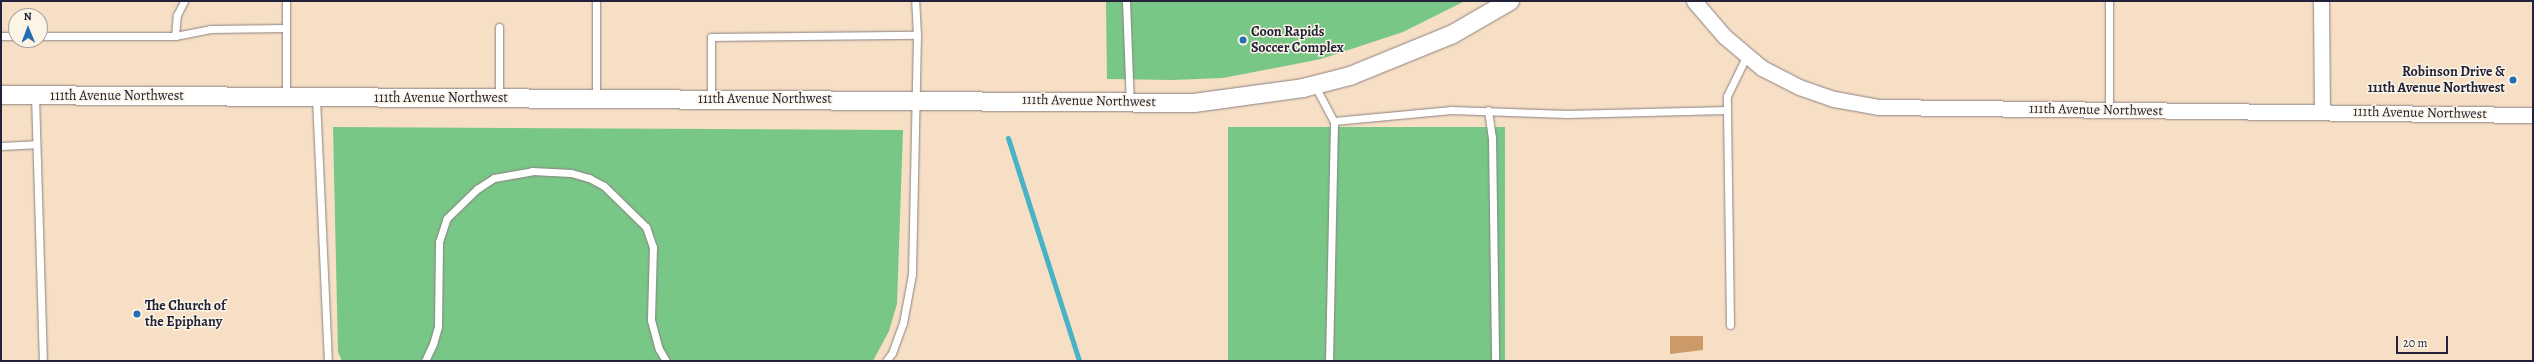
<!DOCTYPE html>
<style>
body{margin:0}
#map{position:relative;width:2534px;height:362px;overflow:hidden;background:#f6dfc5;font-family:Alegreya,serif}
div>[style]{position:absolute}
.green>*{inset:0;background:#79c787;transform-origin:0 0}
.stream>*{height:5px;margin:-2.5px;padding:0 2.5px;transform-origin:2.5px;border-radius:2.5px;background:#47b3c4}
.building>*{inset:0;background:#cc9969}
.roads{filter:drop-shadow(0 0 1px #8c8080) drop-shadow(0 0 1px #8c8080)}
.service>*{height:7px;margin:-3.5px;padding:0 3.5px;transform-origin:3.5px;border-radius:3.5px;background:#fff}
.minor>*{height:15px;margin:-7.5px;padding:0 7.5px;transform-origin:7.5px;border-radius:7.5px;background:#fff}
.tertiary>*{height:18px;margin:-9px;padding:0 9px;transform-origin:9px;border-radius:9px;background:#fff}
.dots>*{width:11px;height:11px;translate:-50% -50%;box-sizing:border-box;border:2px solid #fcf5e5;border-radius:50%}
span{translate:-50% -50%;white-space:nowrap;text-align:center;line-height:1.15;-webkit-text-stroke:3px #fcf5e5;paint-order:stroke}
.poi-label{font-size:14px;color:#22223b;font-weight:700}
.left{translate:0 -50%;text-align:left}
.right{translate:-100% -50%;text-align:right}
.street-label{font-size:14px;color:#22223b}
.frame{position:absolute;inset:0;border:2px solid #22223b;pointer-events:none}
.north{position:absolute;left:8px;top:8px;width:40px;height:40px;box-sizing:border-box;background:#fcf5e5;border:1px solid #a5a1a1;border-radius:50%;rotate:359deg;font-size:11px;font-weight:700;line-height:16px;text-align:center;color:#22223b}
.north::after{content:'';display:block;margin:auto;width:14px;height:18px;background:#1f6fb2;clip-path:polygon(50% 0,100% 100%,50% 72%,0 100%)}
.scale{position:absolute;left:2396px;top:336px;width:52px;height:18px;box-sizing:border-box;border:2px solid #22223b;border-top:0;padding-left:5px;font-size:12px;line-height:14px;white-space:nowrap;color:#22223b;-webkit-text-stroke:3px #fcf5e5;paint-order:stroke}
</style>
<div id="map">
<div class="green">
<i style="clip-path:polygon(1106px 1px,1465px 1px,1403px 32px,1321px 59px,1223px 78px,1172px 80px,1107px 79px)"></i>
<i style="clip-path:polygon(333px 127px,903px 130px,897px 304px,889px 331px,873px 361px,342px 361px,338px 352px)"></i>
<i style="left:1505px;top:127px;width:234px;height:277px;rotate:90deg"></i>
</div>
<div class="stream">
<i style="left:1008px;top:138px;width:234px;rotate:72.3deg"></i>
</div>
<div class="building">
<i style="clip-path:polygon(1670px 336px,1703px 336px,1703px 350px,1670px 354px)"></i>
</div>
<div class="roads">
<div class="service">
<i style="left:596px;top:1px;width:98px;rotate:90deg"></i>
<i style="left:1126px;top:1px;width:102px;rotate:87.8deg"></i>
<i style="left:2109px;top:1px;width:109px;rotate:90deg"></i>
<i style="left:499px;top:27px;width:71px;rotate:90deg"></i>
<i style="left:1px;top:36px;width:15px"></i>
<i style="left:40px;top:36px;width:135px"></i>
<i style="left:175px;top:36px;width:36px;rotate:-11deg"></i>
<i style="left:210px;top:29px;width:76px;rotate:-0.8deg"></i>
<i style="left:175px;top:36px;width:21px;rotate:-85deg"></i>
<i style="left:177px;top:15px;width:16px;rotate:-63deg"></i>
<i style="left:1315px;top:86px;width:40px;rotate:62deg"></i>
<i style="left:1334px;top:121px;width:118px;rotate:-5.4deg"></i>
<i style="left:1451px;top:110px;width:116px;rotate:2deg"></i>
<i style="left:1567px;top:114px;width:160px;rotate:-1.4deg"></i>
<i style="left:35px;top:95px;width:266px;rotate:88.3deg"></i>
<i style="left:286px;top:97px;width:96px;rotate:-90deg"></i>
<i style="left:316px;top:98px;width:263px;rotate:87.4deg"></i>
<i style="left:711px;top:99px;width:62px;rotate:-90deg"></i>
<i style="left:711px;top:37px;width:206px;rotate:-0.6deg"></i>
<i style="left:1488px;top:110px;width:27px;rotate:82deg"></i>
<i style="left:1492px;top:137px;width:224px;rotate:89.2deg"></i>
<i style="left:1px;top:146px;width:35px;rotate:-3deg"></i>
<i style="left:1730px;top:325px;width:229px;rotate:-90.8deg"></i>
<i style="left:1727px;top:96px;width:43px;rotate:-64deg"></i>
<i style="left:425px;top:361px;width:19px;rotate:-65deg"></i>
<i style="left:433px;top:344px;width:19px;rotate:-74deg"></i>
<i style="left:438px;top:326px;width:84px;rotate:-89.3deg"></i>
<i style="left:439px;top:242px;width:25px;rotate:-72deg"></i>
<i style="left:447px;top:218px;width:42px;rotate:-44deg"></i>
<i style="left:477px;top:189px;width:20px;rotate:-33deg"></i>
<i style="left:494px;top:178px;width:39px;rotate:-10deg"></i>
<i style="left:532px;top:171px;width:39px;rotate:3deg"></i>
<i style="left:571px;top:173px;width:19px;rotate:16deg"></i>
<i style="left:589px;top:178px;width:17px;rotate:28deg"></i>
<i style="left:604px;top:186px;width:59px;rotate:44.3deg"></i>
<i style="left:646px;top:227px;width:21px;rotate:71deg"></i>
<i style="left:653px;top:247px;width:73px;rotate:91.6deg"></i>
<i style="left:651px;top:320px;width:30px;rotate:75deg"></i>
<i style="left:659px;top:349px;width:14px;rotate:60deg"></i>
<i style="left:886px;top:361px;width:10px;rotate:-53deg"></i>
<i style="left:892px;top:353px;width:32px;rotate:-70deg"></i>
<i style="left:903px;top:323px;width:50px;rotate:-79.6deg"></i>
<i style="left:912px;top:274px;width:239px;rotate:-88.8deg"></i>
<i style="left:917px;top:35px;width:34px;rotate:-93deg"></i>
<i style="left:1329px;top:361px;width:240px;rotate:-88.8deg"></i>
</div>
<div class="minor">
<i style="left:1694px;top:1px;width:46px;rotate:49.4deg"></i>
<i style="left:1724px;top:36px;width:50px;rotate:40.1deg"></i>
<i style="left:1762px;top:68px;width:42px;rotate:27.2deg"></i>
<i style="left:1799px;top:87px;width:37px;rotate:19deg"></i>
<i style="left:1834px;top:99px;width:46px;rotate:10.1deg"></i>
<i style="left:1879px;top:107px;width:654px;rotate:0.7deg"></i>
<i style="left:2321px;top:1px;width:111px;rotate:89.5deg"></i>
</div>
<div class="tertiary">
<i style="left:1px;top:95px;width:1193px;rotate:0.38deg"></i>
<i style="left:1194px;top:103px;width:110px;rotate:-7.8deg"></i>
<i style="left:1303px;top:88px;width:49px;rotate:-14.3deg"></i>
<i style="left:1350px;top:76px;width:111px;rotate:-22.2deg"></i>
<i style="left:1453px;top:34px;width:66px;rotate:-30.1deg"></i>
</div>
</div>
<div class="dots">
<i style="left:1243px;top:40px;background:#1f6fb2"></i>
<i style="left:2513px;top:80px;background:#1f6fb2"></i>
<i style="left:137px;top:314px;background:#1f6fb2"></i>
</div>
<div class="poi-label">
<span class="left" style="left:1251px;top:40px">Coon Rapids<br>Soccer Complex</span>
<span class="right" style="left:2505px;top:80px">Robinson Drive &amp;<br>111th Avenue Northwest</span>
<span class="left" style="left:145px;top:314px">The Church of<br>the Epiphany</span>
</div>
<div class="street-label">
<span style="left:117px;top:96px">111th Avenue Northwest</span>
<span style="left:441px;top:98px">111th Avenue Northwest</span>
<span style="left:765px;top:99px">111th Avenue Northwest</span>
<span style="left:1089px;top:101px;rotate:1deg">111th Avenue Northwest</span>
<span style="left:2096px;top:110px;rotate:1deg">111th Avenue Northwest</span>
<span style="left:2420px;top:113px;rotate:1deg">111th Avenue Northwest</span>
</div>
<div class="frame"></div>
<div class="north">N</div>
<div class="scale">20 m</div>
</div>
